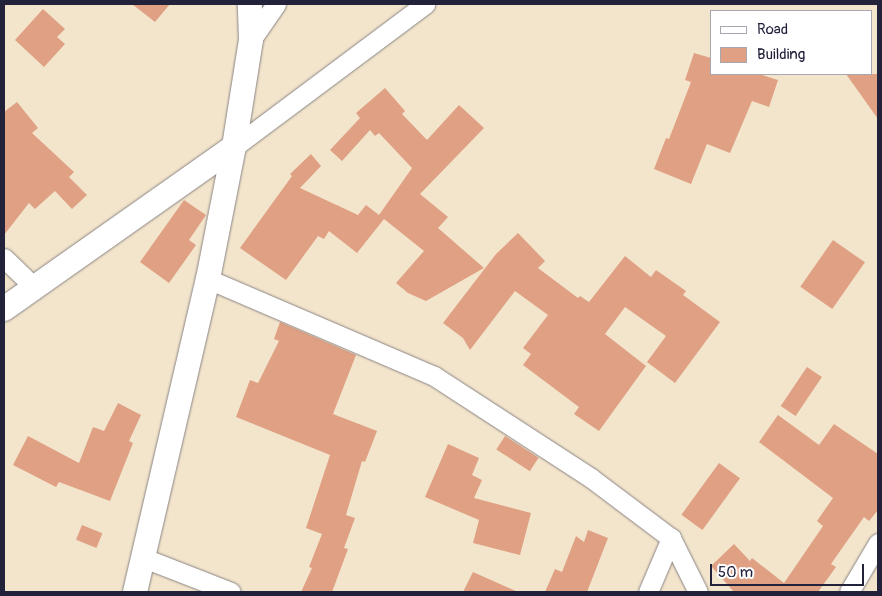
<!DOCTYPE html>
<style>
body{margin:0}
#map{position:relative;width:882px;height:596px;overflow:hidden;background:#f3e5cc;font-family:Pangolin,sans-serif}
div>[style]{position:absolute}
.building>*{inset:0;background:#dfa083;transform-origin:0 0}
.roads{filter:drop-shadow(0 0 1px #8a8484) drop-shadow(0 0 1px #8a8484)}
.minor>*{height:19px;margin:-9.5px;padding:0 9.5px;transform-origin:9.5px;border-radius:9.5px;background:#fff}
.tertiary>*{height:24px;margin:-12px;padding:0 12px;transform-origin:12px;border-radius:12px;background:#fff}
span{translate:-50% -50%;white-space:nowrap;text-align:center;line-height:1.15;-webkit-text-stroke:4px #fff;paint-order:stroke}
.frame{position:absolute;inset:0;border:5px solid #22223b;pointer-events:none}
.legend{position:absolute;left:710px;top:10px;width:162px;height:65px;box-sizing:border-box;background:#fff;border:1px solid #a7a7b1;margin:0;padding:6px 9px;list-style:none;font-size:15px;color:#22223b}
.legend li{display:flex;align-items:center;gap:10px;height:25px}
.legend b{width:25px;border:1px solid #a7a7b1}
.scale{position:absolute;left:710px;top:564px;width:154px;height:22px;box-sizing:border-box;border:2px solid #22223b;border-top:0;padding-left:6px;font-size:15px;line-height:18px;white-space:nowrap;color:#22223b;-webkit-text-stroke:4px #fff;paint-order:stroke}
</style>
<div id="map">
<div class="building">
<i style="clip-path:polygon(132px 4px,170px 4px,155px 22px)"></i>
<i style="clip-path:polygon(43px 9px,65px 29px,57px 37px,65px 44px,44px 67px,15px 40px)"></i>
<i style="clip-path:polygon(694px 53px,711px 58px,711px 74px,759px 74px,778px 80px,769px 107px,752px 101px,730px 153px,707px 144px,691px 184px,654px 169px,666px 138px,669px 139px,691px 82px,685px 80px)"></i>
<i style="clip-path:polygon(846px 74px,878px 74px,878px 119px)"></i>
<i style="clip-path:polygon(385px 88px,405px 111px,402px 114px,427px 140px,459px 105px,484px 128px,420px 194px,448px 217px,438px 228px,484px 268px,426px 301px,408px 293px,396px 283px,424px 251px,384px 219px,357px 253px,329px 231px,324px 239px,318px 236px,286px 280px,240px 248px,292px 176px,290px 174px,311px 154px,321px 166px,300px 188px,358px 215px,366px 205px,379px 215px,412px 168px,379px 133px,375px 136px,370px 130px,342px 161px,330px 150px,360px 118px,356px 113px)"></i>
<i style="clip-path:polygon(17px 102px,38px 128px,32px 133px,74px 172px,69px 177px,87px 195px,72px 209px,55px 191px,35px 209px,29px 203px,4px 235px,4px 112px)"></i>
<i style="clip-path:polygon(184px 200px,206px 215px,189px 240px,196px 245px,169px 283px,140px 262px)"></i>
<i style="clip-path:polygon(518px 233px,545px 261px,538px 268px,578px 298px,580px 296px,589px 302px,625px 256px,651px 277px,656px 270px,686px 291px,683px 295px,720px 322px,675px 383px,647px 362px,666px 336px,625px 307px,605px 334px,646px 366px,599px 431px,574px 414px,579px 407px,523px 365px,531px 354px,523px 348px,548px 315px,515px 291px,470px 350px,463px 338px,443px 323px,496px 254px)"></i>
<i style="left:833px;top:240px;width:39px;height:57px;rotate:35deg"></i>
<i style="clip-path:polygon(280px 322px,356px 355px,333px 414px,377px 431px,365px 462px,362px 461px,346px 515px,355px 518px,344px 548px,348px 549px,332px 592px,301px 592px,312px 568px,309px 567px,322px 534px,306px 528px,330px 455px,236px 417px,250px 380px,258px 383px,279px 341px,274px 339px)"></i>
<i style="left:807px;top:367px;width:18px;height:47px;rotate:34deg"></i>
<i style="clip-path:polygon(118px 403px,141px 415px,129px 441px,133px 443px,110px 501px,59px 482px,56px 487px,13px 465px,28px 436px,79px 463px,93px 427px,104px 431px)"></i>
<i style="clip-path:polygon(778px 415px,819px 445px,834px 424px,878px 454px,878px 510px,869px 521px,864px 517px,831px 564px,836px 567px,818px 592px,734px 592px,711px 566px,734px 544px,750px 561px,752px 558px,784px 583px,823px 526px,817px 521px,833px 498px,759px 442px)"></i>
<i style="left:505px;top:436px;width:40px;height:16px;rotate:33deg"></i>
<i style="clip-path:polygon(448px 444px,479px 458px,472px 475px,482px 480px,474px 498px,531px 513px,520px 555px,473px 543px,479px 520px,425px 497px)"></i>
<i style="left:719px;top:463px;width:26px;height:64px;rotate:36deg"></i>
<i style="left:82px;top:525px;width:22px;height:16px;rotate:22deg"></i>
<i style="clip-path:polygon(588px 530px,608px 538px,587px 592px,545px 592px,555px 569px,562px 572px,576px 536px,584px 542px)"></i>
<i style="clip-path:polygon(473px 572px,518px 592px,463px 592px)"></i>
</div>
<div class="roads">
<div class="minor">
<i style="left:251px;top:40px;width:44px;rotate:-55.2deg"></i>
<i style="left:234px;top:147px;width:239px;rotate:-36.8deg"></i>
<i style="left:4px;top:258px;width:42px;rotate:44deg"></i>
<i style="left:208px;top:279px;width:246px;rotate:23.2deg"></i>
<i style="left:434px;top:376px;width:187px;rotate:33deg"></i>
<i style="left:591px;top:478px;width:100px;rotate:36.9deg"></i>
<i style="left:671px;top:538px;width:60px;rotate:63.4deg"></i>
<i style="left:144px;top:558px;width:93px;rotate:21.3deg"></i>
<i style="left:648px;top:592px;width:59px;rotate:-66.9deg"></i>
<i style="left:849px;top:592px;width:57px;rotate:-59.4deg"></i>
</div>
<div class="tertiary">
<i style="left:4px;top:309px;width:281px;rotate:-35.2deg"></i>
<i style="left:135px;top:592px;width:321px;rotate:-76.9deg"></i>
<i style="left:208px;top:279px;width:135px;rotate:-78.9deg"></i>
<i style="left:234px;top:147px;width:108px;rotate:-81deg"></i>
<i style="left:251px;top:40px;width:36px;rotate:-92deg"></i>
</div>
</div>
<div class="frame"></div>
<ul class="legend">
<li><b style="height:6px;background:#fff"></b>Road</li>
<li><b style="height:14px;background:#dfa083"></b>Building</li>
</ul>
<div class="scale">50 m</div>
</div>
